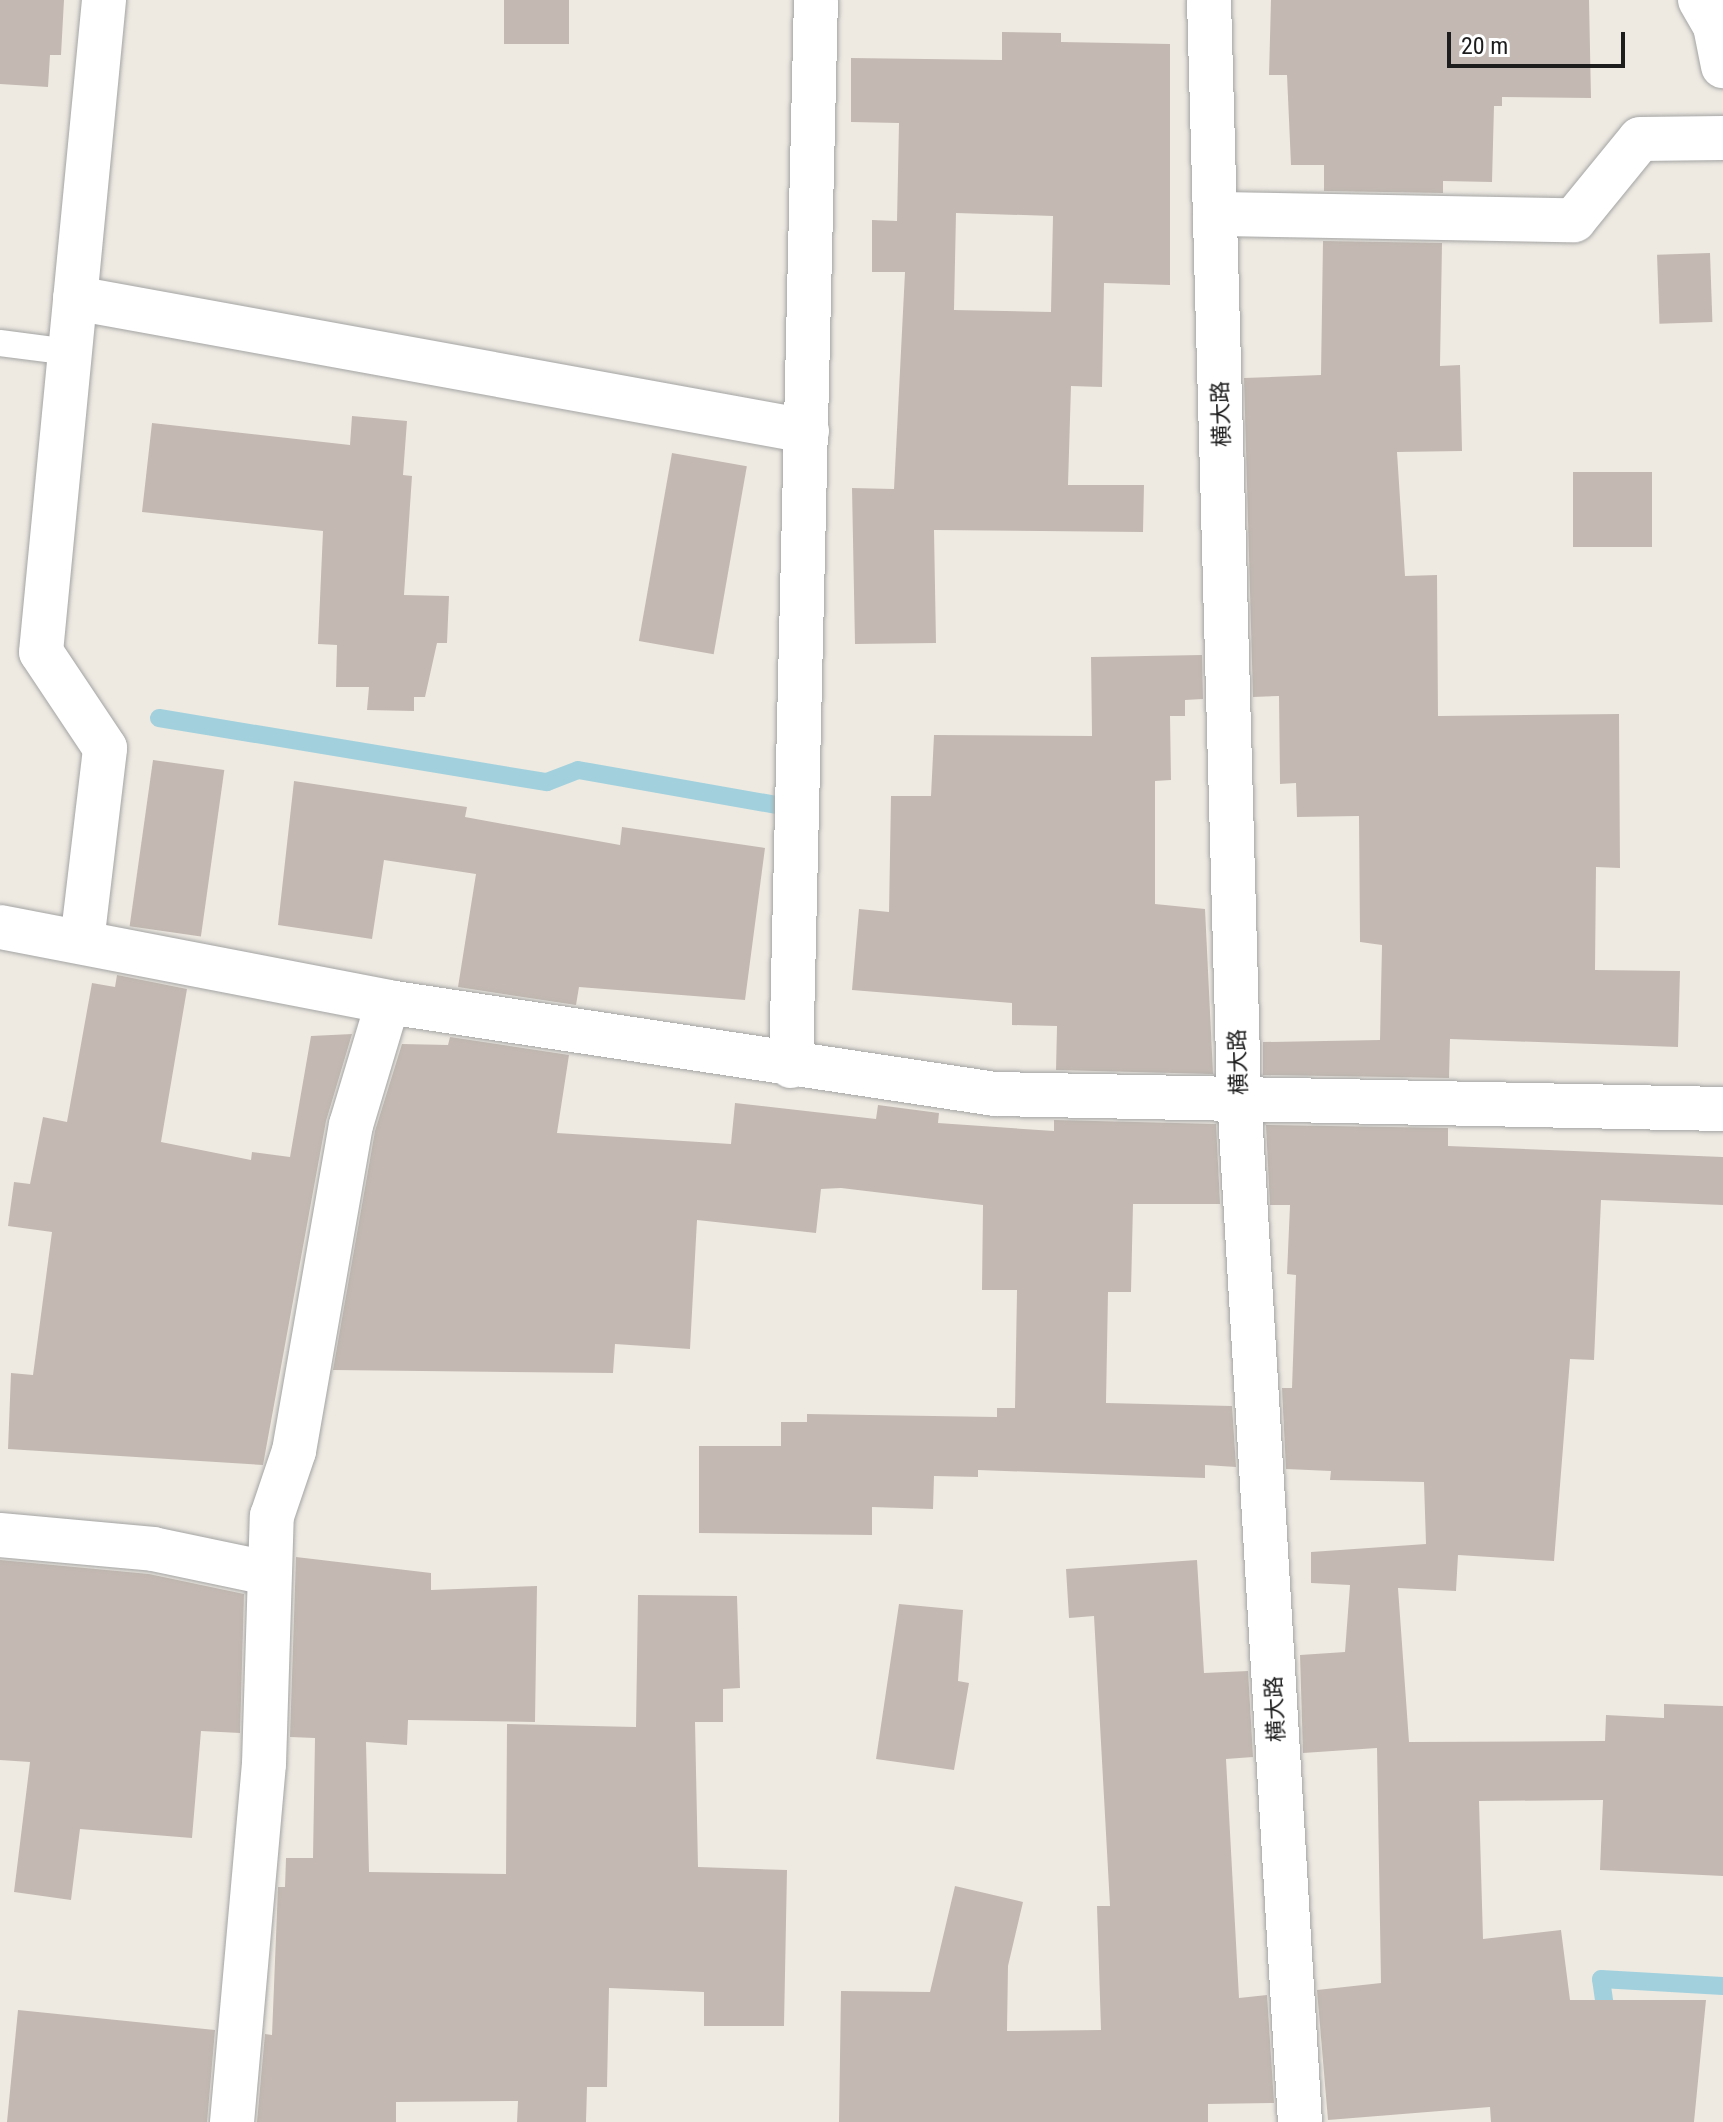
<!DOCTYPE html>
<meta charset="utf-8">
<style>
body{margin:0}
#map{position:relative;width:1723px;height:2122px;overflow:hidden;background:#eeeae2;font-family:"Roboto Condensed","Noto Sans JP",sans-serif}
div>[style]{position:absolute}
.stream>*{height:18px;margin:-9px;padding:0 9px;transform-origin:9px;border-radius:9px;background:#a2d1dd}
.building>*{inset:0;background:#c3b9b2;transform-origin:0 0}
.roads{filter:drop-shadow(0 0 2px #a4a4a4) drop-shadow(0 0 2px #a4a4a4)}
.lane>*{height:26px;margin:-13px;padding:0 13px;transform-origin:13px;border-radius:13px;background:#fff}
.street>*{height:44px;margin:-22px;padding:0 22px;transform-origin:22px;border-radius:22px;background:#fff}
span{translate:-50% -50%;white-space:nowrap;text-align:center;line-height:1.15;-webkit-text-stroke:6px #fff;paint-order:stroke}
.street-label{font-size:22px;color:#1d1d1d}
.scale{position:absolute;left:1447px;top:32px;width:178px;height:36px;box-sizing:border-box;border:4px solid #1d1d1d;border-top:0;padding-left:10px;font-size:24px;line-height:28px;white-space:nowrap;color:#1d1d1d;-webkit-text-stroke:6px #fff;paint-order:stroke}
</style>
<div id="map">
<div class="stream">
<i style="left:159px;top:718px;width:393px;rotate:9.4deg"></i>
<i style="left:547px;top:782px;width:33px;rotate:-21deg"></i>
<i style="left:578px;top:770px;width:201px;rotate:10deg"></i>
<i style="left:1607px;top:2021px;width:42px;rotate:-98.1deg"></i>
<i style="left:1601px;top:1979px;width:122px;rotate:3.3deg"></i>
</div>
<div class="building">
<i style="clip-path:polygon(0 0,64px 0,61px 55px,50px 55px,48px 87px,0 84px)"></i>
<i style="left:504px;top:0;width:65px;height:44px"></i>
<i style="clip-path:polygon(1271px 0,1589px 0,1591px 98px,1502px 97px,1502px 106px,1494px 106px,1492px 182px,1443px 181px,1443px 193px,1324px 191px,1324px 165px,1291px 165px,1287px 75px,1269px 75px)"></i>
<i style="clip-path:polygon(evenodd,1002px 32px,1061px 33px,1061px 42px,1170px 44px,1170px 285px,1104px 283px,1102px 387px,1071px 386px,1068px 485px,1144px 485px,1143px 532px,934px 530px,936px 643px,855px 644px,852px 488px,894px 489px,905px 272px,872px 272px,872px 220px,897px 221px,899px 123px,851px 122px,851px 58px,1002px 60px,1002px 32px,956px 213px,1053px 216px,1051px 312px,954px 310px,956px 213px)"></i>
<i style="clip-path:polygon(1323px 241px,1442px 243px,1440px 366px,1460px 365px,1462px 451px,1397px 452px,1405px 576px,1437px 575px,1438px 716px,1619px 714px,1620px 868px,1596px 867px,1595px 970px,1680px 971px,1678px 1047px,1450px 1039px,1449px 1078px,1263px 1075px,1263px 1042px,1380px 1040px,1382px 945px,1360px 942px,1359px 816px,1297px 817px,1296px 783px,1280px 784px,1279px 696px,1253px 697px,1244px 378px,1321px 375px)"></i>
<i style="left:1710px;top:253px;width:69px;height:53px;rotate:88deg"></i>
<i style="clip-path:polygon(352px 416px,407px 421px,403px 475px,412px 476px,404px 595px,449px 596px,447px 643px,437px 643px,425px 697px,414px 697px,414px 711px,367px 710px,369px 687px,336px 687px,337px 645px,318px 644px,323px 531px,142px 512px,152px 423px,350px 445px)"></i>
<i style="left:672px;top:453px;width:76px;height:191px;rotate:10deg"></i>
<i style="left:1573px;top:472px;width:79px;height:75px"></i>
<i style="clip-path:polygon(1202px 655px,1203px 699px,1185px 700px,1185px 716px,1170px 716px,1171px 780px,1155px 781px,1155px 904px,1205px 909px,1213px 1074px,1056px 1070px,1057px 1026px,1012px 1025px,1012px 1003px,852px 990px,859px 909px,889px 912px,891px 796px,931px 796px,934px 735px,1092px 736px,1091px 657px)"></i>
<i style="left:153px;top:760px;width:72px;height:168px;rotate:8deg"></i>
<i style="clip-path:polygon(294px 781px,467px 807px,465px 817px,620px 845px,622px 827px,765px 848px,745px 1000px,579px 987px,576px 1005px,458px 987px,476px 874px,384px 860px,372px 939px,278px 925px)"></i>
<i style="clip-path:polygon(117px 975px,187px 989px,161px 1142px,251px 1160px,252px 1152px,290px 1157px,311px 1036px,352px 1034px,326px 1121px,263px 1465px,8px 1449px,11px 1373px,33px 1375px,52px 1232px,8px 1226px,14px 1182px,30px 1184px,43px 1117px,67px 1122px,92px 983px,115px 987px)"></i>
<i style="clip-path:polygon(450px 1037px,569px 1055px,557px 1133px,731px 1144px,735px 1103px,876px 1119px,878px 1105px,939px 1113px,938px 1123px,1054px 1131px,1054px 1120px,1216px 1124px,1220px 1204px,1133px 1204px,1131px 1292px,1108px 1292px,1106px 1403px,1232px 1406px,1236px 1467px,1205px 1465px,1205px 1478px,978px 1470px,978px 1477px,934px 1476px,933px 1509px,872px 1507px,872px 1535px,699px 1533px,699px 1446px,781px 1446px,781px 1422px,807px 1422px,807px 1414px,997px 1417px,997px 1408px,1015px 1408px,1017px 1290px,982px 1290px,983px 1205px,841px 1188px,821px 1189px,816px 1233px,697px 1220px,690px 1349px,615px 1344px,613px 1373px,333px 1370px,375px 1131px,402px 1044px,448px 1045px)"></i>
<i style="clip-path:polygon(1266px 1125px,1448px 1128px,1448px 1146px,1723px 1157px,1723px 1205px,1601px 1200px,1594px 1360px,1570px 1359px,1554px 1561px,1458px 1555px,1456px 1591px,1398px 1588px,1409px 1742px,1605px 1741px,1606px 1715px,1664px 1718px,1664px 1704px,1723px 1706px,1723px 1876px,1600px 1870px,1603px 1800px,1479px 1801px,1483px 1939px,1561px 1930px,1570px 2000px,1706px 2000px,1694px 2122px,1491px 2122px,1490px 2107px,1328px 2120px,1317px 1990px,1381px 1983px,1377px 1748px,1303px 1753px,1300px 1655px,1345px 1652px,1350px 1585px,1311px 1583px,1311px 1552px,1426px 1544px,1424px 1482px,1330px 1480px,1331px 1471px,1286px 1469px,1282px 1388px,1292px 1388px,1296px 1275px,1287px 1274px,1290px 1205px,1270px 1205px)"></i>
<i style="clip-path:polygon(296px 1557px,431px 1573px,431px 1590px,537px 1586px,535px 1722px,408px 1720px,407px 1745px,366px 1742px,369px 1872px,506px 1874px,507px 1724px,636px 1727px,638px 1595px,737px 1596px,740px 1688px,723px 1689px,723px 1722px,695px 1722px,698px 1867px,787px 1870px,784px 2026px,704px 2026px,704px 1992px,609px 1988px,607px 2087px,587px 2087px,586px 2122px,517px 2122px,518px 2101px,396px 2102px,396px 2122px,257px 2122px,265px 2034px,272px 2035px,278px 1887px,285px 1887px,286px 1858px,313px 1858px,315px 1738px,290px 1737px)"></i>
<i style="clip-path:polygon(0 1560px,149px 1574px,244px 1594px,240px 1733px,201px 1731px,192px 1838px,80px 1829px,71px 1900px,14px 1892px,30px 1762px,0 1760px)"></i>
<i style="clip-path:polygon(1197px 1560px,1204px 1673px,1248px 1671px,1253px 1757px,1226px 1759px,1239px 1998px,1267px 1995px,1274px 2103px,1208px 2104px,1208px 2122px,839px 2122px,841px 1991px,930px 1992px,955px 1886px,1023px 1902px,1008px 1966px,1007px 2031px,1101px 2030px,1097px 1906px,1110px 1906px,1094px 1616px,1069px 1618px,1066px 1569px)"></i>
<i style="clip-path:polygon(899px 1604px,963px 1610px,958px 1681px,969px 1683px,954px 1770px,876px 1759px)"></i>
<i style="clip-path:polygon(18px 2010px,215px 2030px,207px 2122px,7px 2122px)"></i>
</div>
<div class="roads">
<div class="lane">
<i style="left:0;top:343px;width:71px;rotate:7.3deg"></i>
</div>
<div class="street">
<i style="left:1209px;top:0;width:1096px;rotate:88.43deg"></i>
<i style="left:1239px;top:1096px;width:1028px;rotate:86.6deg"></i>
<i style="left:1700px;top:0;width:30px;rotate:60deg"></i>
<i style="left:1715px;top:26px;width:41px;rotate:78.7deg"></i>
<i style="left:1215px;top:214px;width:359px;rotate:1deg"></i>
<i style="left:1574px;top:220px;width:104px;rotate:-50.8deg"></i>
<i style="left:1640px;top:139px;width:83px;rotate:-0.7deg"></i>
<i style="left:75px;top:298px;width:744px;rotate:10.3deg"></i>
<i style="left:0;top:927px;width:395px;rotate:10.9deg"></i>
<i style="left:388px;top:1002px;width:614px;rotate:8.62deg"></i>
<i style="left:995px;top:1094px;width:728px;rotate:1.18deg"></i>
<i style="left:82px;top:942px;width:195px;rotate:-83.2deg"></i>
<i style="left:105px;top:748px;width:115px;rotate:-123.7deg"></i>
<i style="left:41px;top:652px;width:655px;rotate:-84.48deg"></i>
<i style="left:791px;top:1066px;width:1066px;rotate:-88.66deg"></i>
<i style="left:0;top:1535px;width:154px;rotate:5.2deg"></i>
<i style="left:153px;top:1549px;width:117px;rotate:11.8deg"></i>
<i style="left:232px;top:2122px;width:359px;rotate:-84.9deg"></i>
<i style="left:264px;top:1764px;width:248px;rotate:-88.2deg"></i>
<i style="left:272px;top:1516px;width:69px;rotate:-71.3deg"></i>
<i style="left:294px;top:1451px;width:331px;rotate:-80.1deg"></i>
<i style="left:351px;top:1125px;width:128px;rotate:-73.3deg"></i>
</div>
</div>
<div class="street-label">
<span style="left:1221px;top:414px;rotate:-92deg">横大路</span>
<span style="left:1238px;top:1062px;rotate:-92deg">横大路</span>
<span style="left:1275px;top:1709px;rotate:-93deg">横大路</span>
</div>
<div class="scale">20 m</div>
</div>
